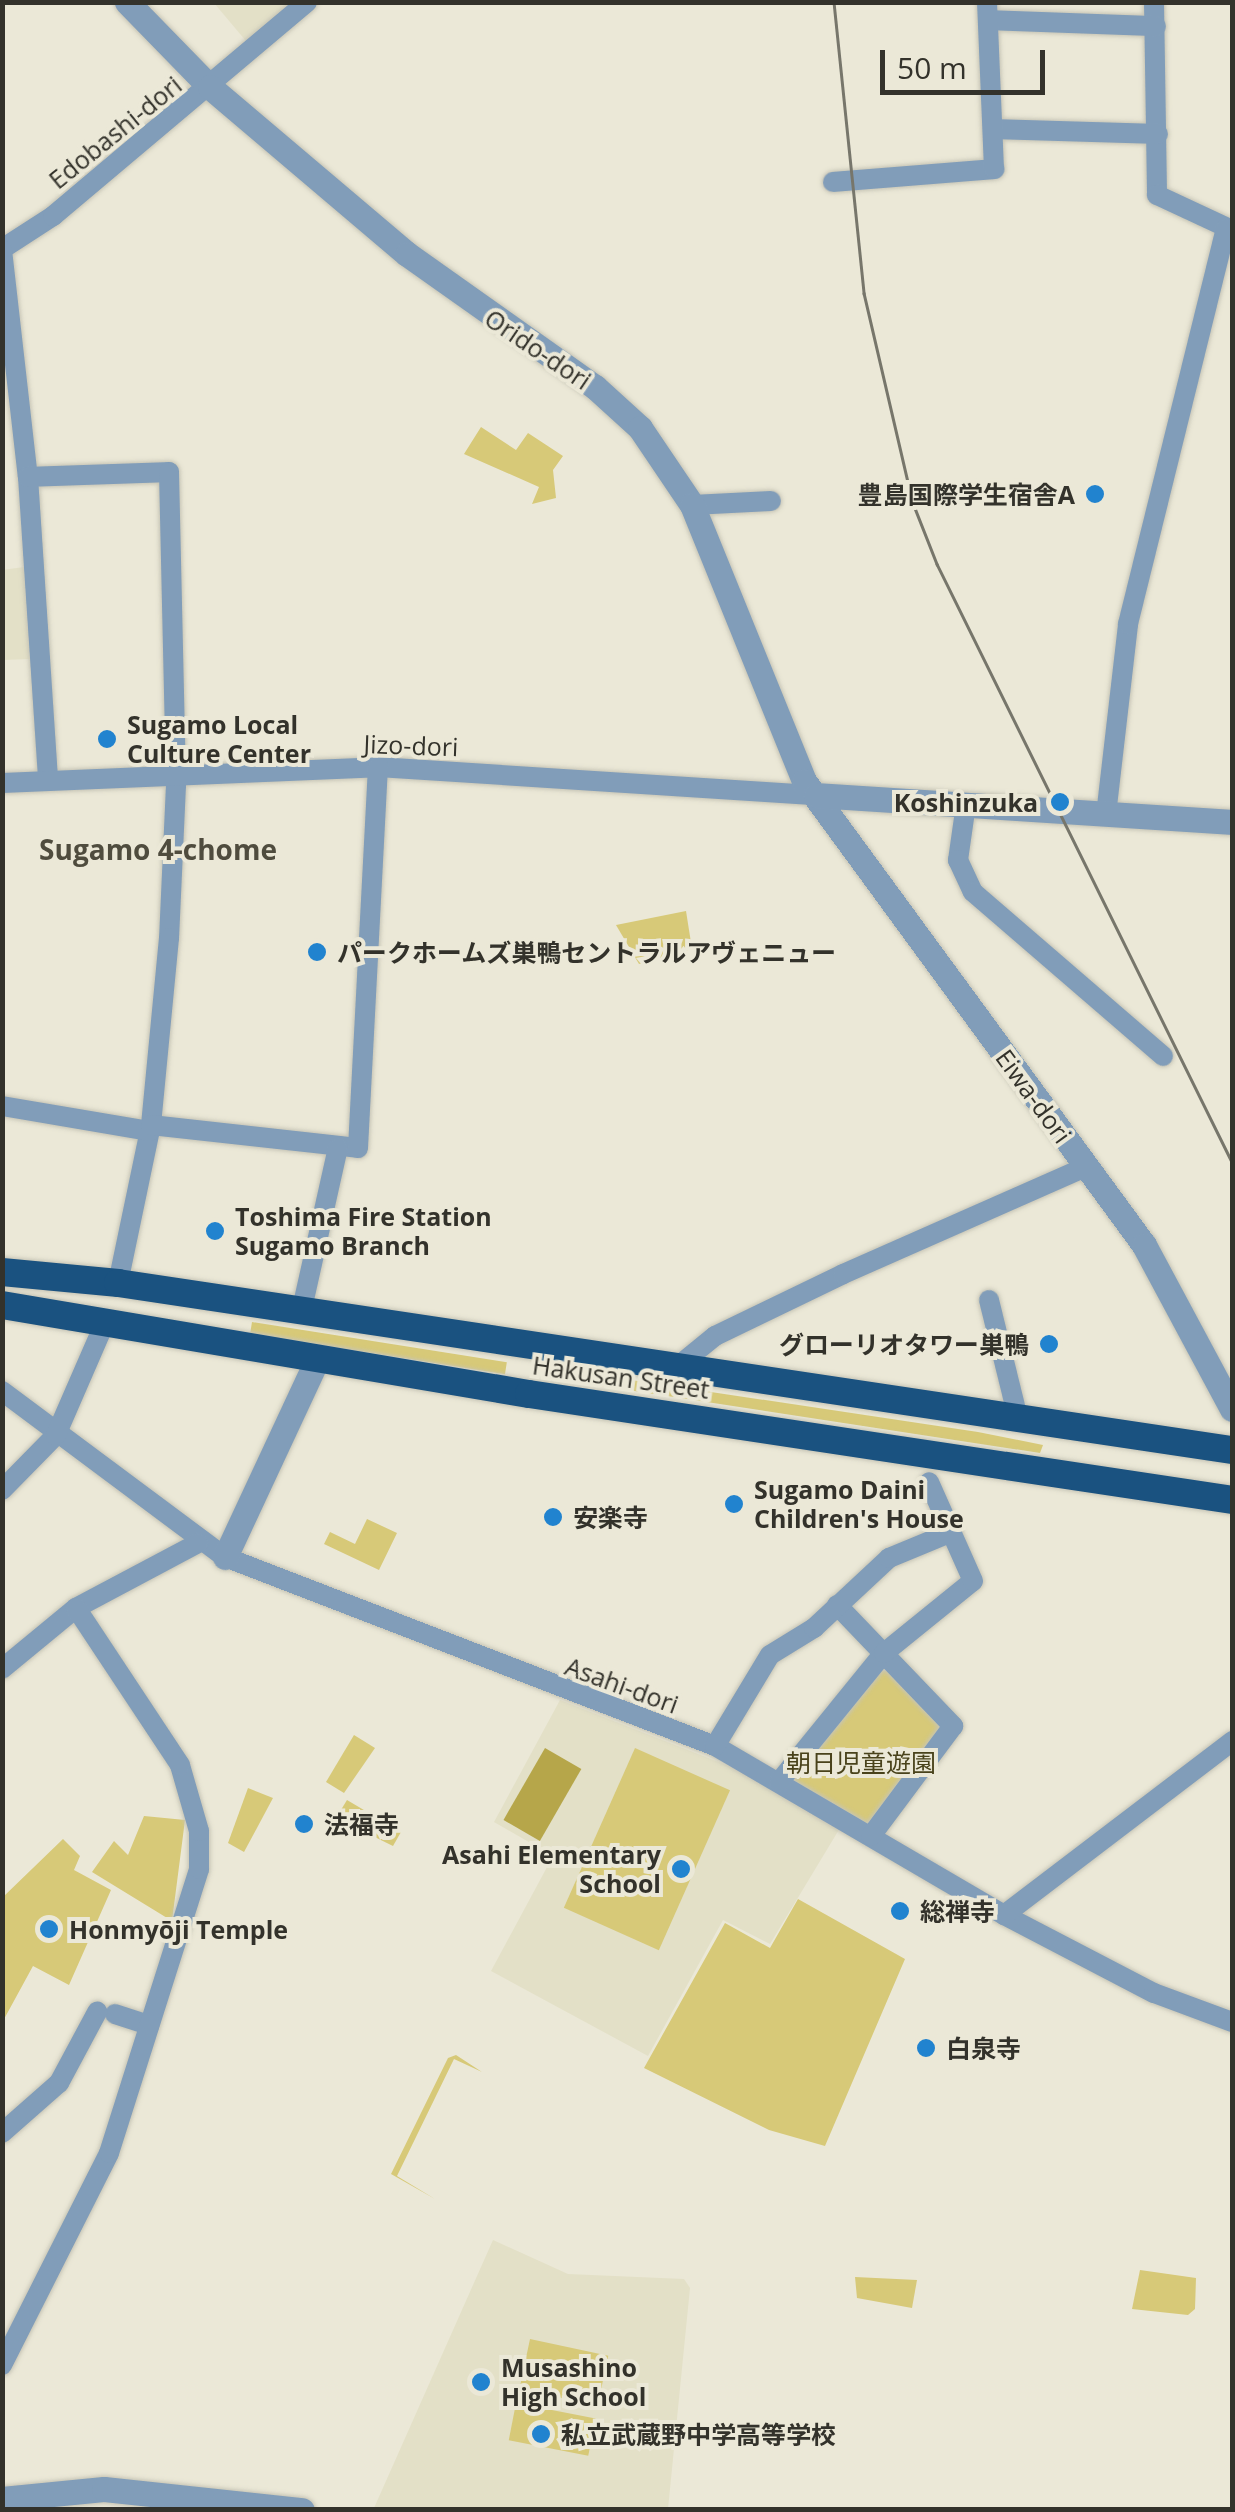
<!DOCTYPE html>
<meta charset="utf-8">
<style>
body{margin:0}
#map{position:relative;width:1235px;height:2512px;overflow:hidden;background:#ebe8d7;font-family:"Open Sans","Noto Sans JP",sans-serif}
div>[style]{position:absolute}
.built>*{inset:0;background:#e3e0c7}
.green>*{inset:0;background:#d7c978;transform-origin:0 0}
.water>*{inset:0;background:#b6a64a;transform-origin:0 0}
.roads{filter:drop-shadow(0 0 2px #c6c4b5) drop-shadow(0 0 2px #c6c4b5)}
.minor>*{height:20px;margin:-10px;padding:0 10px;transform-origin:10px;border-radius:10px;background:#819db9}
.tertiary>*{height:25px;margin:-12.5px;padding:0 12.5px;transform-origin:12.5px;border-radius:12.5px;background:#819db9}
.trunk>*{height:28px;margin:-14px;padding:0 14px;transform-origin:14px;border-radius:14px;background:#1a5280}
.tram>*{height:2.5px;margin:-1.25px;padding:0 1.25px;transform-origin:1.25px;border-radius:1.25px;background:#77766b}
.dots>*{width:28px;height:28px;translate:-50% -50%;box-sizing:border-box;border:5px solid #ebe8d7;border-radius:50%}
span{translate:-50% -50%;white-space:nowrap;text-align:center;line-height:1.15;-webkit-text-stroke:8px #ebe8d7;paint-order:stroke}
.street-label{font-size:25px;color:#33322b}
.poi-label{font-size:25px;color:#33322b;font-weight:700}
.right{translate:-100% -50%;text-align:right}
.left{translate:0 -50%;text-align:left}
.park-label{font-size:25px;color:#49421b}
.neighbourhood-label{font-size:28px;color:#4f4c3e;font-weight:700}
.frame{position:absolute;inset:0;border:5px solid #33322b;pointer-events:none}
.scale{position:absolute;left:880px;top:50px;width:165px;height:45px;box-sizing:border-box;border:5px solid #33322b;border-top:0;padding-left:12px;font-size:30px;line-height:35px;white-space:nowrap;color:#33322b;-webkit-text-stroke:8px #ebe8d7;paint-order:stroke}
</style>
<div id="map">
<div class="built">
<i style="clip-path:polygon(214px 3px,291px 3px,246px 41px)"></i>
<i style="clip-path:polygon(24px 567px,30px 659px,3px 660px,2px 570px)"></i>
<i style="clip-path:polygon(560px 1700px,739px 1770px,840px 1828px,770px 1944px,723px 1920px,648px 2056px,491px 1971px,553px 1856px,494px 1822px)"></i>
<i style="clip-path:polygon(493px 2240px,568px 2274px,684px 2279px,690px 2288px,668px 2509px,374px 2508px)"></i>
</div>
<div class="green">
<i style="clip-path:polygon(481px 427px,516px 450px,528px 433px,563px 456px,553px 470px,556px 498px,532px 504px,539px 487px,464px 454px)"></i>
<i style="clip-path:polygon(686px 911px,692px 949px,639px 964px,616px 925px)"></i>
<i style="left:252px;top:1322px;width:258px;height:12px;rotate:9deg"></i>
<i style="clip-path:polygon(545px 1367px,978px 1432px,1043px 1445px,1040px 1453px,543px 1377px)"></i>
<i style="clip-path:polygon(367px 1519px,397px 1533px,379px 1570px,324px 1544px,330px 1532px,355px 1544px)"></i>
<i style="clip-path:polygon(877px 1670px,889px 1671px,941px 1722px,942px 1732px,871px 1828px,788px 1778px)"></i>
<i style="clip-path:polygon(354px 1735px,375px 1748px,344px 1793px,326px 1782px)"></i>
<i style="left:635px;top:1748px;width:104px;height:175px;rotate:24deg"></i>
<i style="clip-path:polygon(248px 1788px,273px 1798px,244px 1852px,228px 1843px)"></i>
<i style="clip-path:polygon(347px 1800px,401px 1832px,393px 1846px,336px 1818px)"></i>
<i style="clip-path:polygon(144px 1816px,185px 1820px,172px 1921px,92px 1872px,114px 1841px,128px 1855px)"></i>
<i style="clip-path:polygon(63px 1839px,80px 1856px,74px 1870px,111px 1890px,69px 1985px,33px 1966px,3px 2021px,3px 1897px)"></i>
<i style="clip-path:polygon(798px 1899px,905px 1959px,825px 2146px,769px 2130px,644px 2068px,725px 1923px,770px 1948px)"></i>
<i style="clip-path:polygon(456px 2055px,482px 2072px,454px 2059px,397px 2176px,435px 2199px,391px 2174px,448px 2058px)"></i>
<i style="clip-path:polygon(1140px 2270px,1196px 2278px,1195px 2309px,1188px 2315px,1132px 2309px)"></i>
<i style="clip-path:polygon(855px 2277px,917px 2280px,912px 2308px,857px 2298px)"></i>
<i style="left:530px;top:2339px;width:80px;height:51px;rotate:12deg"></i>
<i style="left:516px;top:2403px;width:81px;height:38px;rotate:11deg"></i>
</div>
<div class="water">
<i style="left:545px;top:1748px;width:42px;height:83px;rotate:30deg"></i>
</div>
<div class="roads">
<div class="minor">
<i style="left:1154px;top:2px;width:193px;rotate:89.1deg"></i>
<i style="left:1157px;top:195px;width:83px;rotate:25deg"></i>
<i style="left:989px;top:20px;width:167px;rotate:2.1deg"></i>
<i style="left:993px;top:129px;width:165px;rotate:1.7deg"></i>
<i style="left:833px;top:182px;width:162px;rotate:-4.6deg"></i>
<i style="left:994px;top:169px;width:167px;rotate:-92.4deg"></i>
<i style="left:2px;top:249px;width:61px;rotate:-32.9deg"></i>
<i style="left:53px;top:216px;width:332px;rotate:-40.1deg"></i>
<i style="left:2px;top:250px;width:228px;rotate:83.5deg"></i>
<i style="left:28px;top:477px;width:303px;rotate:86.2deg"></i>
<i style="left:28px;top:477px;width:141px;rotate:-2deg"></i>
<i style="left:169px;top:472px;width:313px;rotate:88.7deg"></i>
<i style="left:176px;top:785px;width:153px;rotate:92.6deg"></i>
<i style="left:169px;top:938px;width:188px;rotate:95.5deg"></i>
<i style="left:151px;top:1125px;width:161px;rotate:101.8deg"></i>
<i style="left:692px;top:505px;width:79px;rotate:-2.9deg"></i>
<i style="left:2px;top:783px;width:376px;rotate:-2.4deg"></i>
<i style="left:378px;top:767px;width:439px;rotate:3.7deg"></i>
<i style="left:966px;top:804px;width:57px;rotate:98.1deg"></i>
<i style="left:958px;top:860px;width:35px;rotate:65deg"></i>
<i style="left:973px;top:892px;width:251px;rotate:40.8deg"></i>
<i style="left:1106px;top:815px;width:192px;rotate:-83.4deg"></i>
<i style="left:1128px;top:624px;width:407px;rotate:-76.1deg"></i>
<i style="left:2px;top:1106px;width:150px;rotate:9.6deg"></i>
<i style="left:151px;top:1125px;width:208px;rotate:6.3deg"></i>
<i style="left:358px;top:1148px;width:382px;rotate:-87deg"></i>
<i style="left:989px;top:1300px;width:122px;rotate:76.2deg"></i>
<i style="left:301px;top:1313px;width:169px;rotate:-77.4deg"></i>
<i style="left:677px;top:1367px;width:49px;rotate:-39.2deg"></i>
<i style="left:715px;top:1336px;width:142px;rotate:-25.8deg"></i>
<i style="left:843px;top:1274px;width:266px;rotate:-23.8deg"></i>
<i style="left:2px;top:1391px;width:278px;rotate:36.7deg"></i>
<i style="left:225px;top:1557px;width:525px;rotate:21.09deg"></i>
<i style="left:715px;top:1746px;width:335px;rotate:30.3deg"></i>
<i style="left:1004px;top:1915px;width:169px;rotate:27.5deg"></i>
<i style="left:1154px;top:1993px;width:83px;rotate:20.4deg"></i>
<i style="left:2px;top:1490px;width:77px;rotate:-45.5deg"></i>
<i style="left:56px;top:1435px;width:125px;rotate:-66.5deg"></i>
<i style="left:837px;top:1605px;width:168px;rotate:46.2deg"></i>
<i style="left:953px;top:1726px;width:137px;rotate:126.7deg"></i>
<i style="left:2px;top:1669px;width:96px;rotate:-39.5deg"></i>
<i style="left:76px;top:1608px;width:138px;rotate:-28deg"></i>
<i style="left:715px;top:1746px;width:106px;rotate:-58.9deg"></i>
<i style="left:770px;top:1655px;width:52px;rotate:-31.5deg"></i>
<i style="left:814px;top:1628px;width:103px;rotate:-43deg"></i>
<i style="left:889px;top:1558px;width:68px;rotate:-22.4deg"></i>
<i style="left:779px;top:1782px;width:166px;rotate:-50.9deg"></i>
<i style="left:884px;top:1653px;width:114px;rotate:-39deg"></i>
<i style="left:973px;top:1581px;width:108px;rotate:-114deg"></i>
<i style="left:1004px;top:1915px;width:287px;rotate:-37.3deg"></i>
<i style="left:115px;top:2014px;width:36px;rotate:18deg"></i>
<i style="left:2px;top:2133px;width:76px;rotate:-41.3deg"></i>
<i style="left:59px;top:2083px;width:81px;rotate:-61.8deg"></i>
<i style="left:2px;top:2365px;width:237px;rotate:-63.2deg"></i>
<i style="left:109px;top:2153px;width:298px;rotate:-72.4deg"></i>
<i style="left:199px;top:1869px;width:38px;rotate:-90deg"></i>
<i style="left:199px;top:1831px;width:69px;rotate:-106.1deg"></i>
<i style="left:180px;top:1765px;width:188px;rotate:-123.5deg"></i>
</div>
<div class="tertiary">
<i style="left:127px;top:2px;width:119px;rotate:45.7deg"></i>
<i style="left:210px;top:87px;width:258px;rotate:40.3deg"></i>
<i style="left:407px;top:254px;width:230px;rotate:35.3deg"></i>
<i style="left:595px;top:387px;width:61px;rotate:42.3deg"></i>
<i style="left:640px;top:428px;width:93px;rotate:56deg"></i>
<i style="left:692px;top:505px;width:298px;rotate:67.9deg"></i>
<i style="left:804px;top:781px;width:575px;rotate:53.77deg"></i>
<i style="left:1144px;top:1245px;width:186px;rotate:61.8deg"></i>
<i style="left:816px;top:795px;width:417px;rotate:3.7deg"></i>
<i style="left:225px;top:1557px;width:220px;rotate:-65deg"></i>
<i style="left:2px;top:2499px;width:102px;rotate:-5.6deg"></i>
<i style="left:104px;top:2489px;width:199px;rotate:6.1deg"></i>
</div>
<div class="trunk">
<i style="left:2px;top:1272px;width:117px;rotate:5.4deg"></i>
<i style="left:118px;top:1283px;width:1126px;rotate:8.53deg"></i>
<i style="left:2px;top:1305px;width:534px;rotate:9.59deg"></i>
<i style="left:529px;top:1394px;width:711px;rotate:8.57deg"></i>
</div>
</div>
<div class="tram">
<i style="left:834px;top:2px;width:293px;rotate:84.1deg"></i>
<i style="left:864px;top:293px;width:216px;rotate:76.9deg"></i>
<i style="left:913px;top:503px;width:66px;rotate:68.5deg"></i>
<i style="left:937px;top:564px;width:667px;rotate:63.74deg"></i>
</div>
<div class="dots">
<i style="left:1095px;top:494px;background:#2183cf"></i>
<i style="left:107px;top:739px;background:#2183cf"></i>
<i style="left:1060px;top:802px;background:#2183cf"></i>
<i style="left:317px;top:952px;background:#2183cf"></i>
<i style="left:215px;top:1231px;background:#2183cf"></i>
<i style="left:1049px;top:1344px;background:#2183cf"></i>
<i style="left:734px;top:1504px;background:#2183cf"></i>
<i style="left:553px;top:1517px;background:#2183cf"></i>
<i style="left:304px;top:1824px;background:#2183cf"></i>
<i style="left:681px;top:1869px;background:#2183cf"></i>
<i style="left:900px;top:1911px;background:#2183cf"></i>
<i style="left:49px;top:1929px;background:#2183cf"></i>
<i style="left:926px;top:2048px;background:#2183cf"></i>
<i style="left:481px;top:2382px;background:#2183cf"></i>
<i style="left:541px;top:2434px;background:#2183cf"></i>
</div>
<div class="street-label">
<span style="left:115px;top:132px;rotate:-39deg">Edobashi-dori</span>
<span style="left:538px;top:349px;rotate:34deg">Orido-dori</span>
<span style="left:411px;top:745px;rotate:2deg">Jizo-dori</span>
<span style="left:1034px;top:1096px;rotate:54deg">Eiwa-dori</span>
<span style="left:621px;top:1377px;rotate:8deg">Hakusan Street</span>
<span style="left:622px;top:1685px;rotate:20deg">Asahi-dori</span>
</div>
<div class="poi-label">
<span class="right" style="left:1075px;top:494px">豊島国際学生宿舎A</span>
<span class="left" style="left:127px;top:739px">Sugamo Local<br>Culture Center</span>
<span class="right" style="left:1038px;top:802px">Koshinzuka</span>
<span class="left" style="left:337px;top:952px">パークホームズ巣鴨セントラルアヴェニュー</span>
<span class="left" style="left:235px;top:1231px">Toshima Fire Station<br>Sugamo Branch</span>
<span class="right" style="left:1029px;top:1344px">グローリオタワー巣鴨</span>
<span class="left" style="left:754px;top:1504px">Sugamo Daini<br>Children's House</span>
<span class="left" style="left:573px;top:1517px">安楽寺</span>
<span class="left" style="left:324px;top:1824px">法福寺</span>
<span class="right" style="left:661px;top:1869px">Asahi Elementary<br>School</span>
<span class="left" style="left:920px;top:1911px">総禅寺</span>
<span class="left" style="left:69px;top:1929px">Honmyōji Temple</span>
<span class="left" style="left:946px;top:2048px">白泉寺</span>
<span class="left" style="left:501px;top:2382px">Musashino<br>High School</span>
<span class="left" style="left:561px;top:2434px">私立武蔵野中学高等学校</span>
</div>
<div class="park-label">
<span style="left:861px;top:1762px">朝日児童遊園</span>
</div>
<div class="neighbourhood-label">
<span style="left:158px;top:849px">Sugamo 4-chome</span>
</div>
<div class="frame"></div>
<div class="scale">50 m</div>
</div>
